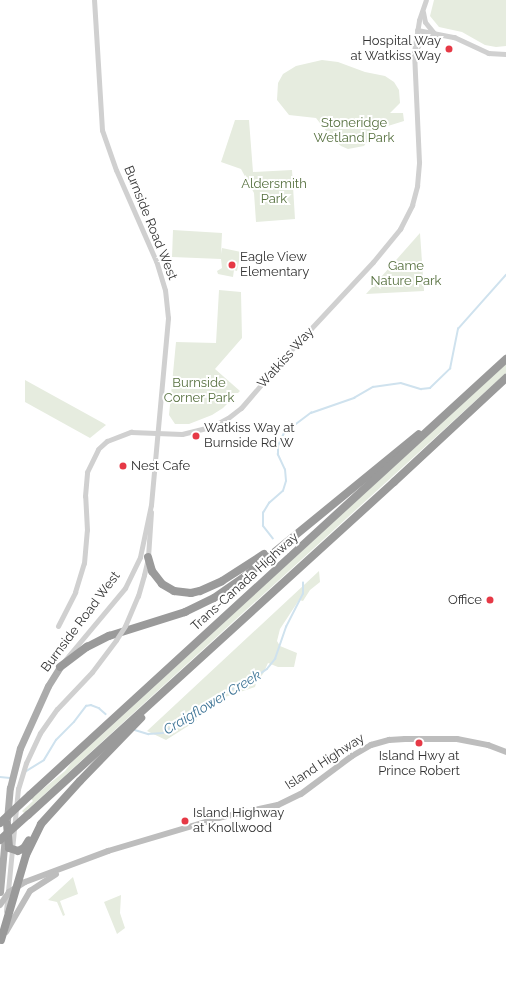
<!DOCTYPE html>
<style>
body{margin:0}
#map{position:relative;width:506px;height:992px;overflow:hidden;background:#fff;font-family:Raleway,sans-serif}
div>[style]{position:absolute}
.green>*{inset:0;background:#e6ecdf}
.stream>*{height:1.5px;margin:-0.75px;padding:0 0.75px;transform-origin:0.75px;border-radius:0.75px;background:#cfe2ee}
.tertiary>*{height:5px;margin:-2.5px;padding:0 2.5px;transform-origin:2.5px;border-radius:2.5px;background:#d0d0d0}
.secondary>*{height:6px;margin:-3px;padding:0 3px;transform-origin:3px;border-radius:3px;background:#bdbdbd}
.primary>*{height:7px;margin:-3.5px;padding:0 3.5px;transform-origin:3.5px;border-radius:3.5px;background:#ababab}
.motorway>*{height:8px;margin:-4px;padding:0 4px;transform-origin:4px;border-radius:4px;background:#9a9a9a}
.tertiary-bridge>*{height:5px;margin:-2.5px;padding:0 2.5px;transform-origin:2.5px;border-radius:2.5px;background:#d0d0d0}
.motorway-bridge>*{height:8px;margin:-4px;padding:0 4px;transform-origin:4px;border-radius:4px;background:#9a9a9a}
.dots>*{width:11px;height:11px;translate:-50% -50%;box-sizing:border-box;border:2px solid #fff;border-radius:50%}
span{translate:-50% -50%;white-space:nowrap;text-align:center;line-height:1.15;-webkit-text-stroke:4px #fff;paint-order:stroke}
.poi-label{font-size:13px;color:#333}
.right{translate:-100% -50%;text-align:right}
.left{translate:0 -50%;text-align:left}
.park-label{font-size:13px;color:#56703f}
.street-label{font-size:13px;color:#333}
.water-label{font-size:14px;color:#3f7597;font-style:italic}
</style>
<div id="map">
<div class="green">
<i style="clip-path:polygon(434px 0,506px 0,506px 46px,496px 47px,485px 45px,462px 32px,439px 27px,430px 16px)"></i>
<i style="clip-path:polygon(322px 60px,338px 62px,365px 72px,385px 76px,394px 82px,399px 90px,400px 103px,390px 113px,403px 113px,404px 121px,375px 130px,364px 146px,348px 149px,341px 146px,331px 137px,316px 118px,289px 115px,277px 100px,278px 83px,283px 74px,296px 66px)"></i>
<i style="clip-path:polygon(235px 120px,249px 120px,253px 172px,292px 170px,295px 219px,256px 222px,254px 193px,241px 169px,221px 162px)"></i>
<i style="clip-path:polygon(173px 230px,222px 233px,221px 254px,222px 248px,241px 252px,237px 271px,234px 270px,233px 277px,218px 274px,217px 271px,222px 268px,221px 259px,172px 257px)"></i>
<i style="clip-path:polygon(420px 233px,424px 291px,366px 294px)"></i>
<i style="clip-path:polygon(219px 290px,241px 292px,242px 338px,215px 369px,240px 391px,223px 408px,212px 415px,189px 424px,175px 424px,169px 415px,176px 342px,216px 343px)"></i>
<i style="clip-path:polygon(506px 364px,506px 373px,497px 381px,24px 813px,22px 811px,33px 801px,31px 799px,38px 793px,65px 771px,72px 762px)"></i>
<i style="clip-path:polygon(25px 380px,103px 423px,106px 425px,90px 438px,25px 402px)"></i>
<i style="clip-path:polygon(319px 571px,320px 582px,310px 590px,303px 601px,299px 600px,280px 629px,277px 641px,280px 646px,297px 653px,294px 667px,278px 667px,268px 663px,263px 674px,257px 680px,255px 687px,210px 702px,204px 708px,196px 721px,166px 740px,147px 731px)"></i>
<i style="clip-path:polygon(73px 877px,78px 894px,60px 901px,65px 915px,63px 916px,57px 902px,48px 900px)"></i>
<i style="clip-path:polygon(121px 895px,120px 913px,125px 928px,117px 934px,104px 902px)"></i>
</div>
<div class="stream">
<i style="left:273px;top:539px;width:16px;rotate:-128deg"></i>
<i style="left:263px;top:526px;width:13px;rotate:-90deg"></i>
<i style="left:263px;top:513px;width:12px;rotate:-59deg"></i>
<i style="left:269px;top:503px;width:18px;rotate:-41deg"></i>
<i style="left:283px;top:491px;width:10px;rotate:-73deg"></i>
<i style="left:286px;top:481px;width:11px;rotate:-95deg"></i>
<i style="left:285px;top:470px;width:17px;rotate:-115deg"></i>
<i style="left:278px;top:455px;width:9px;rotate:-90deg"></i>
<i style="left:278px;top:446px;width:14px;rotate:-65deg"></i>
<i style="left:284px;top:433px;width:34px;rotate:-37deg"></i>
<i style="left:311px;top:413px;width:46px;rotate:-19.2deg"></i>
<i style="left:354px;top:398px;width:22px;rotate:-30deg"></i>
<i style="left:373px;top:387px;width:28px;rotate:-8deg"></i>
<i style="left:401px;top:383px;width:21px;rotate:17deg"></i>
<i style="left:421px;top:389px;width:9px;rotate:-6deg"></i>
<i style="left:430px;top:388px;width:28px;rotate:-44deg"></i>
<i style="left:450px;top:369px;width:41px;rotate:-78.7deg"></i>
<i style="left:458px;top:329px;width:72px;rotate:-48.4deg"></i>
<i style="left:135px;top:730px;width:14px;rotate:17deg"></i>
<i style="left:148px;top:734px;width:15px;rotate:-4deg"></i>
<i style="left:163px;top:733px;width:67px;rotate:-34.6deg"></i>
<i style="left:218px;top:695px;width:31px;rotate:-22deg"></i>
<i style="left:247px;top:683px;width:24px;rotate:-35deg"></i>
<i style="left:267px;top:669px;width:13px;rotate:-51deg"></i>
<i style="left:275px;top:659px;width:34px;rotate:-71deg"></i>
<i style="left:286px;top:627px;width:37px;rotate:-63deg"></i>
<i style="left:303px;top:594px;width:11px;rotate:-90deg"></i>
<i style="left:25px;top:772px;width:22px;rotate:-32deg"></i>
<i style="left:44px;top:760px;width:23px;rotate:-59deg"></i>
<i style="left:56px;top:740px;width:25px;rotate:-45deg"></i>
<i style="left:74px;top:722px;width:20px;rotate:-53deg"></i>
<i style="left:86px;top:706px;width:5px;rotate:-11deg"></i>
<i style="left:91px;top:705px;width:9px;rotate:21deg"></i>
<i style="left:99px;top:708px;width:9px;rotate:41deg"></i>
<i style="left:0;top:777px;width:10px;rotate:6deg"></i>
</div>
<div class="tertiary">
<i style="left:423px;top:12px;width:10px;rotate:79deg"></i>
<i style="left:425px;top:22px;width:13px;rotate:51deg"></i>
<i style="left:417px;top:30px;width:38px;rotate:11deg"></i>
<i style="left:454px;top:37px;width:38px;rotate:25deg"></i>
<i style="left:488px;top:53px;width:18px;rotate:3deg"></i>
<i style="left:416px;top:49px;width:11px;rotate:-56deg"></i>
<i style="left:422px;top:40px;width:14px;rotate:-30deg"></i>
<i style="left:58px;top:626px;width:38px;rotate:-63deg"></i>
<i style="left:75px;top:592px;width:30px;rotate:-73deg"></i>
<i style="left:84px;top:563px;width:33px;rotate:-85deg"></i>
<i style="left:87px;top:530px;width:34px;rotate:-93deg"></i>
<i style="left:85px;top:496px;width:24px;rotate:-85deg"></i>
<i style="left:87px;top:472px;width:25px;rotate:-64deg"></i>
<i style="left:98px;top:449px;width:12px;rotate:-42deg"></i>
<i style="left:107px;top:441px;width:26px;rotate:-21deg"></i>
<i style="left:131px;top:432px;width:51px;rotate:2.2deg"></i>
<i style="left:182px;top:434px;width:30px;rotate:-14deg"></i>
<i style="left:211px;top:427px;width:19px;rotate:-28deg"></i>
<i style="left:228px;top:418px;width:16px;rotate:-38deg"></i>
<i style="left:241px;top:408px;width:75px;rotate:-49.3deg"></i>
<i style="left:290px;top:351px;width:122px;rotate:-47deg"></i>
<i style="left:373px;top:262px;width:43px;rotate:-50.7deg"></i>
<i style="left:400px;top:229px;width:27px;rotate:-63deg"></i>
<i style="left:412px;top:205px;width:20px;rotate:-75deg"></i>
<i style="left:417px;top:186px;width:24px;rotate:-85deg"></i>
<i style="left:419px;top:162px;width:110px;rotate:-92.6deg"></i>
<i style="left:414px;top:52px;width:32px;rotate:-81deg"></i>
<i style="left:419px;top:20px;width:21px;rotate:-71deg"></i>
<i style="left:125px;top:626px;width:33px;rotate:-67deg"></i>
<i style="left:138px;top:596px;width:22px;rotate:-74deg"></i>
<i style="left:144px;top:575px;width:18px;rotate:-77deg"></i>
<i style="left:148px;top:557px;width:45px;rotate:-86.2deg"></i>
<i style="left:65px;top:660px;width:94px;rotate:-50.2deg"></i>
<i style="left:125px;top:588px;width:34px;rotate:-64deg"></i>
<i style="left:140px;top:557px;width:53px;rotate:-78.1deg"></i>
<i style="left:151px;top:505px;width:188px;rotate:-84.8deg"></i>
<i style="left:168px;top:318px;width:28px;rotate:-96deg"></i>
<i style="left:165px;top:290px;width:30px;rotate:-107deg"></i>
<i style="left:156px;top:261px;width:99px;rotate:-113.7deg"></i>
<i style="left:116px;top:170px;width:42px;rotate:-109.3deg"></i>
<i style="left:102px;top:130px;width:130px;rotate:-93.5deg"></i>
<i style="left:6px;top:911px;width:123px;rotate:-84.4deg"></i>
<i style="left:18px;top:789px;width:27px;rotate:-73deg"></i>
<i style="left:26px;top:763px;width:33px;rotate:-65deg"></i>
<i style="left:40px;top:733px;width:29px;rotate:-55deg"></i>
<i style="left:57px;top:709px;width:51px;rotate:-46.6deg"></i>
<i style="left:92px;top:672px;width:40px;rotate:-53deg"></i>
</div>
<div class="secondary">
<i style="left:0;top:905px;width:16px;rotate:-55deg"></i>
<i style="left:9px;top:892px;width:19px;rotate:-32deg"></i>
<i style="left:25px;top:882px;width:89px;rotate:-20.5deg"></i>
<i style="left:108px;top:851px;width:119px;rotate:-16.6deg"></i>
<i style="left:222px;top:817px;width:57px;rotate:-12.1deg"></i>
<i style="left:278px;top:805px;width:25px;rotate:-26deg"></i>
<i style="left:301px;top:794px;width:64px;rotate:-36.7deg"></i>
<i style="left:352px;top:756px;width:22px;rotate:-30deg"></i>
<i style="left:371px;top:745px;width:19px;rotate:-16deg"></i>
<i style="left:389px;top:740px;width:16px;rotate:-4deg"></i>
<i style="left:405px;top:739px;width:52px"></i>
<i style="left:457px;top:739px;width:32px;rotate:11deg"></i>
<i style="left:488px;top:745px;width:19px;rotate:21deg"></i>
<i style="left:6px;top:932px;width:48px;rotate:-59.7deg"></i>
<i style="left:30px;top:891px;width:31px;rotate:-33deg"></i>
</div>
<div class="primary">
<i style="left:7px;top:820px;width:32px;rotate:-85deg"></i>
<i style="left:10px;top:788px;width:41px;rotate:-76deg"></i>
<i style="left:20px;top:748px;width:68px;rotate:-65.7deg"></i>
<i style="left:48px;top:686px;width:22px;rotate:-58deg"></i>
<i style="left:0;top:892px;width:56px;rotate:-84.9deg"></i>
</div>
<div class="motorway">
<i style="left:148px;top:557px;width:15px;rotate:74deg"></i>
<i style="left:152px;top:571px;width:16px;rotate:52deg"></i>
<i style="left:162px;top:584px;width:14px;rotate:30deg"></i>
<i style="left:174px;top:591px;width:17px;rotate:7deg"></i>
<i style="left:191px;top:593px;width:9px;rotate:-13deg"></i>
<i style="left:200px;top:591px;width:24px;rotate:-24deg"></i>
<i style="left:222px;top:581px;width:50px;rotate:-32.7deg"></i>
<i style="left:60px;top:667px;width:34px;rotate:-37deg"></i>
<i style="left:87px;top:647px;width:25px;rotate:-27deg"></i>
<i style="left:109px;top:636px;width:80px;rotate:-17.5deg"></i>
<i style="left:185px;top:612px;width:32px;rotate:-26deg"></i>
<i style="left:214px;top:598px;width:35px;rotate:-35deg"></i>
<i style="left:243px;top:578px;width:227px;rotate:-39.3deg"></i>
<i style="left:30px;top:795px;width:646px;rotate:-42.49deg"></i>
<i style="left:28px;top:815px;width:495px;rotate:-42.3deg"></i>
<i style="left:394px;top:482px;width:153px;rotate:-42.9deg"></i>
<i style="left:7px;top:824px;width:24px;rotate:85deg"></i>
<i style="left:9px;top:848px;width:9px;rotate:18deg"></i>
<i style="left:18px;top:851px;width:7px;rotate:-27deg"></i>
<i style="left:24px;top:848px;width:9px;rotate:-58deg"></i>
<i style="left:1px;top:940px;width:89px;rotate:-73.6deg"></i>
<i style="left:26px;top:855px;width:34px;rotate:-64deg"></i>
<i style="left:41px;top:824px;width:58px;rotate:-47.8deg"></i>
<i style="left:80px;top:781px;width:88px;rotate:-45.9deg"></i>
</div>
<div class="tertiary-bridge">
<i style="left:116px;top:640px;width:17px;rotate:-57deg"></i>
</div>
<div class="motorway-bridge">
<i style="left:0;top:823px;width:41px;rotate:-43deg"></i>
<i style="left:0;top:840px;width:38px;rotate:-42deg"></i>
</div>
<div class="dots">
<i style="left:449px;top:49px;background:#e63946"></i>
<i style="left:232px;top:265px;background:#e63946"></i>
<i style="left:196px;top:436px;background:#e63946"></i>
<i style="left:123px;top:466px;background:#e63946"></i>
<i style="left:490px;top:600px;background:#e63946"></i>
<i style="left:419px;top:743px;background:#e63946"></i>
<i style="left:185px;top:821px;background:#e63946"></i>
</div>
<div class="poi-label">
<span class="right" style="left:441px;top:49px">Hospital Way<br>at Watkiss Way</span>
<span class="left" style="left:240px;top:265px">Eagle View<br>Elementary</span>
<span class="left" style="left:204px;top:436px">Watkiss Way at<br>Burnside Rd W</span>
<span class="left" style="left:131px;top:466px">Nest Cafe</span>
<span class="right" style="left:482px;top:600px">Office</span>
<span style="left:419px;top:764px">Island Hwy at<br>Prince Robert</span>
<span class="left" style="left:193px;top:821px">Island Highway<br>at Knollwood</span>
</div>
<div class="park-label">
<span style="left:354px;top:131px">Stoneridge<br>Wetland Park</span>
<span style="left:274px;top:192px">Aldersmith<br>Park</span>
<span style="left:406px;top:274px">Game<br>Nature Park</span>
<span style="left:199px;top:391px">Burnside<br>Corner Park</span>
</div>
<div class="street-label">
<span style="left:150px;top:223px;rotate:68deg">Burnside Road West</span>
<span style="left:286px;top:358px;rotate:-48deg">Watkiss Way</span>
<span style="left:245px;top:582px;rotate:-42deg">Trans-Canada Highway</span>
<span style="left:81px;top:622px;rotate:-53deg">Burnside Road West</span>
<span style="left:325px;top:762px;rotate:-33deg">Island Highway</span>
</div>
<div class="water-label">
<span style="left:212px;top:702px;rotate:-31deg">Craigflower Creek</span>
</div>
</div>
